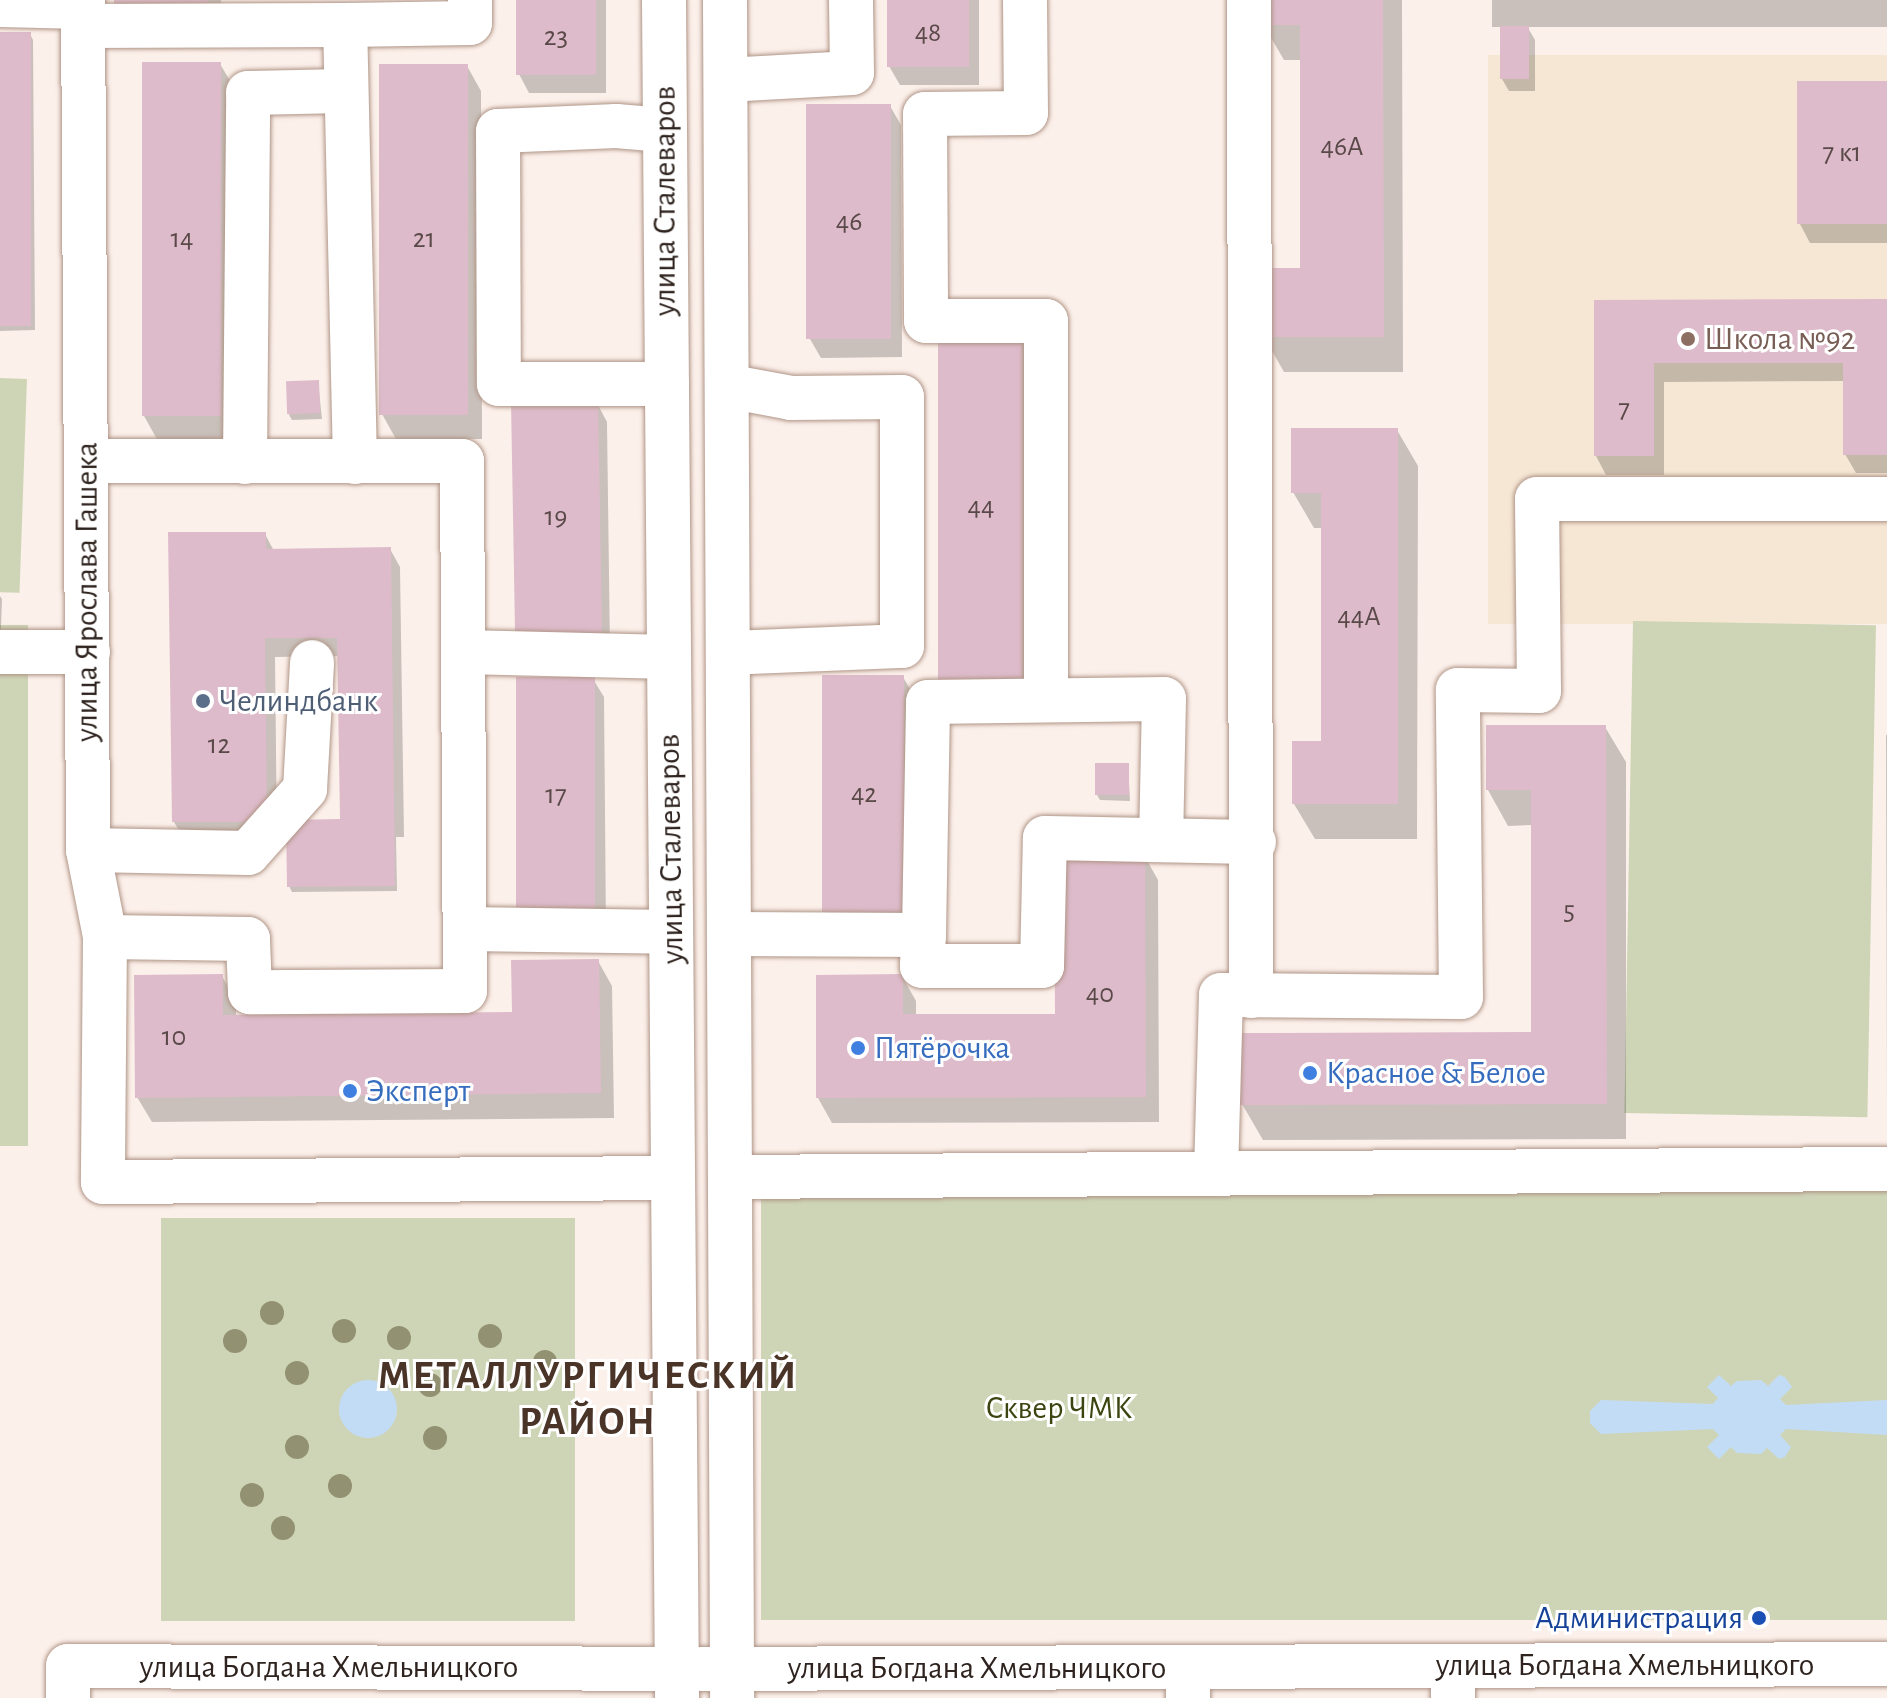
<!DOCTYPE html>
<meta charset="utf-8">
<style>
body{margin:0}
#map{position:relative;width:1887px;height:1698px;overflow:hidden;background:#fcf0ea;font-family:"Alegreya Sans",sans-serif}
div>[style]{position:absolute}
.education>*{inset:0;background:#f6e6d4;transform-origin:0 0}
.green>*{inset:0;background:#ced5b6;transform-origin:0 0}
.water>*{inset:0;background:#c3dcf6}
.round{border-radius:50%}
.shadow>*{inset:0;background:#0003;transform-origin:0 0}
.building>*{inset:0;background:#debbcb;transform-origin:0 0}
.roads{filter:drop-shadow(0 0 2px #b09587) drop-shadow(0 0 2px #b09587)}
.minor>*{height:44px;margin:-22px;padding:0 22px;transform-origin:22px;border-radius:22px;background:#fff}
.major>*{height:44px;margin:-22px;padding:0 22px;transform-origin:22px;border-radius:22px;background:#fff}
.trees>*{width:24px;height:24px;margin:-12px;border-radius:50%;background:#929172}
.dots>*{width:22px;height:22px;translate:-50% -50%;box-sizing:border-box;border:4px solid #fff;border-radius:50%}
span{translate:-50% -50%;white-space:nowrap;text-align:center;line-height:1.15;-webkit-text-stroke:6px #fff;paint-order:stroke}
.number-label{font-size:28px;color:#5a4949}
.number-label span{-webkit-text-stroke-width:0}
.street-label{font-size:32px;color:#2e231e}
.education-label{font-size:32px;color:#785e54}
.left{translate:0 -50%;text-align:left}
.service-label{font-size:32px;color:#4e5e75}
.shop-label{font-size:32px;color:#366cbe}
.park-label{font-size:32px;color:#3c4410}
.transit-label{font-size:32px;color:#164399}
.right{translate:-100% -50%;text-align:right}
.district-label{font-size:40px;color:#4a3428;font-weight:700;letter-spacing:2px}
</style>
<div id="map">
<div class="education">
<i style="left:1887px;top:55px;width:569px;height:399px;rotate:90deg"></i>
</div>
<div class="green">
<i style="left:0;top:378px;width:27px;height:214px;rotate:2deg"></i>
<i style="left:1633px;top:621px;width:243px;height:492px;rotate:1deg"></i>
<i style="left:28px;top:625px;width:521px;height:29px;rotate:90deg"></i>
<i style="left:1887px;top:1189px;width:431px;height:1126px;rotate:90deg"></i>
<i style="left:575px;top:1218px;width:403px;height:414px;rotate:90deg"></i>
</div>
<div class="water">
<i style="clip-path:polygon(1719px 1375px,1731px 1386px,1737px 1381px,1761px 1380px,1768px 1386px,1779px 1375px,1785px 1377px,1792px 1387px,1780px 1399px,1786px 1405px,1887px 1400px,1887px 1435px,1786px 1429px,1780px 1435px,1791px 1447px,1785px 1457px,1779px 1459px,1767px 1448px,1761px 1454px,1737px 1453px,1731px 1447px,1719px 1459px,1707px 1447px,1719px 1435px,1713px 1429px,1601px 1434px,1590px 1423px,1590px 1411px,1601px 1400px,1713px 1404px,1718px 1398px,1707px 1387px)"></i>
<i class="round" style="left:339px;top:1380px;width:58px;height:58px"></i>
</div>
<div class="shadow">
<i style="clip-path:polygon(116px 0,221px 0,221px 28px)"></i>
<i style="clip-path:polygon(518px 0,606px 0,606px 93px,529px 93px,519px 74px)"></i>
<i style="clip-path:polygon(889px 0,979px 0,979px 85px,900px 85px,889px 66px)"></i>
<i style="clip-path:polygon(1263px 0,1402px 0,1403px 372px,1284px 372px,1264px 337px,1302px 270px,1302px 60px,1284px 60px,1263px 24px)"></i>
<i style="left:1492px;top:0;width:395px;height:27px"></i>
<i style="clip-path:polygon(1528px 28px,1535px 40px,1535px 91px,1509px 91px,1502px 79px)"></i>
<i style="clip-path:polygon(0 34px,30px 34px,33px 40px,35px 330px,0 331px)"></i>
<i style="clip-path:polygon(220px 64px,235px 89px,235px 440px,158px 441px,144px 416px)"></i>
<i style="clip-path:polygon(467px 66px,481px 91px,482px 439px,396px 439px,382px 414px)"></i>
<i style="clip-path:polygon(1887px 83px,1887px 243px,1810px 243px,1800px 224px)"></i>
<i style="clip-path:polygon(890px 106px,901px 125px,902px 357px,821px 358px,810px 339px)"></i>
<i style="clip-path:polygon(1887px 301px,1887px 473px,1856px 473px,1845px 454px,1845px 381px,1664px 382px,1664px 475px,1606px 475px,1596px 456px,1596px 302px)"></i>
<i style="clip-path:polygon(1021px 336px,1032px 354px,1033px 698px,952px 698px)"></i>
<i style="clip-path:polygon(318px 382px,322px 419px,292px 420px,289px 415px)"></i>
<i style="clip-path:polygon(597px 403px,607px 422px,610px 651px,527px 652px)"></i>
<i style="clip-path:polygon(1397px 430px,1418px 466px,1417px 839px,1315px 839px,1294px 804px,1323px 743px,1323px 528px,1314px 528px,1293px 492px)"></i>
<i style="clip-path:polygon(265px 534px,274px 551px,390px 549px,400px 567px,404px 837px,396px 837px,397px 891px,292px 892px,289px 886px,342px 821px,339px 656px,275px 657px,277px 840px,185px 841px,174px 822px)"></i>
<i style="clip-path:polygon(0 596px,2px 599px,0 656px)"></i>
<i style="clip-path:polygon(903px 677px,914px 696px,914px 930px,836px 930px,825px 911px)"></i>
<i style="clip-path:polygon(593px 679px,604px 697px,606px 931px,530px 931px)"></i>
<i style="clip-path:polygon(1605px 727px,1626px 762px,1626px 1139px,1263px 1140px,1242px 1104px,1533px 1034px,1533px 825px,1508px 826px,1488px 790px)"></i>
<i style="clip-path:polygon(1886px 735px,1887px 735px,1887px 1107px)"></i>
<i style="clip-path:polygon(1128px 765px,1130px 801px,1100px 800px,1097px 795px)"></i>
<i style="clip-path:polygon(1144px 855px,1158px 880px,1159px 1122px,832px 1123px,818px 1098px,902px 976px,916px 1001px,916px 1016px,1057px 1016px)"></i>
<i style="clip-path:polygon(598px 961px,612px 986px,614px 1118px,152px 1122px,137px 1097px,222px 976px,236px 1001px,236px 1017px,514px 1014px)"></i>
</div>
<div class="building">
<i style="left:114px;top:0;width:94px;height:4px"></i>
<i style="left:516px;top:0;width:80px;height:75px"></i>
<i style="left:887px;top:0;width:82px;height:67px"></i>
<i style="clip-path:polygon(1261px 0,1383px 0,1384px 337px,1262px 337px,1262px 268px,1300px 268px,1300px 25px,1261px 25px)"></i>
<i style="left:1529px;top:26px;width:53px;height:29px;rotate:90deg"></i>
<i style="left:0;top:32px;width:31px;height:294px"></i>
<i style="left:142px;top:62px;width:79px;height:354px"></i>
<i style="left:379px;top:64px;width:89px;height:351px"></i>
<i style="left:1797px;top:81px;width:90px;height:143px"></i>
<i style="left:891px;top:104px;width:235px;height:85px;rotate:90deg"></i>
<i style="clip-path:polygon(1887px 299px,1887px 455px,1843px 455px,1843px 363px,1654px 363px,1654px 456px,1594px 456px,1594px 300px)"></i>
<i style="left:938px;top:333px;width:84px;height:347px"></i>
<i style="left:319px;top:380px;width:33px;height:33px;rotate:88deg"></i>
<i style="left:598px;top:401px;width:232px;height:87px;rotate:89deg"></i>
<i style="clip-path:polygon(1291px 428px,1398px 428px,1398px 804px,1292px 804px,1292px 741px,1321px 741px,1321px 493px,1291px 493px)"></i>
<i style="clip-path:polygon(168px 532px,266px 532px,266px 549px,391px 547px,395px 886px,287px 887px,286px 820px,340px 819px,337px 638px,265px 638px,267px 822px,172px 822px)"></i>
<i style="left:904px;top:675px;width:237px;height:82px;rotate:90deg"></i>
<i style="left:516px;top:677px;width:79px;height:236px"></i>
<i style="clip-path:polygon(1486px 725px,1606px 725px,1607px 1104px,1240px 1105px,1240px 1033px,1531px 1032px,1531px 790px,1486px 790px)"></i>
<i style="left:1095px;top:763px;width:34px;height:32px"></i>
<i style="clip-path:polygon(1054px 853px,1145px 853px,1146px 1097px,816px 1098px,816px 975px,903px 974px,903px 1014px,1055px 1014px)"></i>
<i style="clip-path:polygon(599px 959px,601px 1093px,135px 1098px,134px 975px,223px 974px,223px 1015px,512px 1012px,511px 960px)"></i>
</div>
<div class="roads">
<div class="minor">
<i style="left:83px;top:0;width:850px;rotate:89.66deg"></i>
<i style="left:88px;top:850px;width:89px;rotate:78.9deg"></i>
<i style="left:105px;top:937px;width:245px;rotate:90.5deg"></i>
<i style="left:103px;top:1182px;width:570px;rotate:-0.4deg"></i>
<i style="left:1025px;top:0;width:113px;rotate:89.5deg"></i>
<i style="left:1026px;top:113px;width:101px;rotate:179.4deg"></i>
<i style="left:925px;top:114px;width:207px;rotate:89.7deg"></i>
<i style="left:926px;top:321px;width:120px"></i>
<i style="left:1046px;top:321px;width:378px;rotate:90deg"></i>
<i style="left:1249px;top:0;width:996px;rotate:89.88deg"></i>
<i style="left:0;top:5px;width:83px;rotate:1.4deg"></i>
<i style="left:83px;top:26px;width:262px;rotate:-0.2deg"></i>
<i style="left:726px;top:80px;width:126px;rotate:-3.2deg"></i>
<i style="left:852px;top:73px;width:73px;rotate:-90.8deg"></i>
<i style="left:664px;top:130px;width:48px;rotate:-175.2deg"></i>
<i style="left:616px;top:126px;width:118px;rotate:177.6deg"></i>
<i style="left:498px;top:131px;width:253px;rotate:89.8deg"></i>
<i style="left:499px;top:384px;width:168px"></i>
<i style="left:727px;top:386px;width:65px;rotate:10.6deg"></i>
<i style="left:791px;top:398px;width:111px;rotate:-0.5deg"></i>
<i style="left:902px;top:397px;width:249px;rotate:90deg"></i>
<i style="left:902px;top:646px;width:174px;rotate:177.7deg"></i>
<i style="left:87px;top:461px;width:375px"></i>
<i style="left:462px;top:461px;width:530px;rotate:89.68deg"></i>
<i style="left:465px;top:991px;width:215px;rotate:179.7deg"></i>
<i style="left:250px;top:992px;width:53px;rotate:-92.2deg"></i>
<i style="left:248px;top:939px;width:143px;rotate:-179.2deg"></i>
<i style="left:245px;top:462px;width:369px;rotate:-89.5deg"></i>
<i style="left:248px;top:93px;width:98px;rotate:-1.2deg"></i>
<i style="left:355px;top:462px;width:437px;rotate:-91.3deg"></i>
<i style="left:345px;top:25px;width:125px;rotate:-0.9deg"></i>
<i style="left:470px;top:23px;width:23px;rotate:-90deg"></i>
<i style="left:0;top:652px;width:88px"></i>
<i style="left:465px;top:652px;width:204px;rotate:1.4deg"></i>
<i style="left:88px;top:850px;width:160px;rotate:1.1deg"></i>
<i style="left:248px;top:853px;width:86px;rotate:-48.3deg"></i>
<i style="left:305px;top:789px;width:127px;rotate:-86.8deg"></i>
<i style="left:465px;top:929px;width:206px;rotate:0.8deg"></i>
<i style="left:729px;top:934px;width:195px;rotate:0.3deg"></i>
<i style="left:924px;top:935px;width:31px;rotate:94deg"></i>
<i style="left:922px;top:966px;width:120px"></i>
<i style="left:1042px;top:966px;width:128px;rotate:-88.7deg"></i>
<i style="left:1045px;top:838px;width:209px;rotate:1.1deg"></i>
<i style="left:924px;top:935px;width:233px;rotate:-89deg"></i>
<i style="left:928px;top:702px;width:236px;rotate:-0.7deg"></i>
<i style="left:1164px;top:699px;width:141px;rotate:91.2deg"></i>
<i style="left:1216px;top:1174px;width:179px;rotate:-88.4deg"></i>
<i style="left:1221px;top:995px;width:240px;rotate:0.5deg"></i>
<i style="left:1461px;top:997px;width:307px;rotate:-90.6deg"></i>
<i style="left:1458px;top:690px;width:81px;rotate:0.7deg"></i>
<i style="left:1539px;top:691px;width:192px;rotate:-90.6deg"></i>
<i style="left:1537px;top:499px;width:350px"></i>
<i style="left:730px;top:1177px;width:1157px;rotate:-0.4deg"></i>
<i style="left:1453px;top:1666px;width:32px;rotate:90deg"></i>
<i style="left:1188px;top:1667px;width:31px;rotate:90deg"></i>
<i style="left:68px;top:1698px;width:32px;rotate:-90deg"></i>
<i style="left:68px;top:1666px;width:609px;rotate:0.28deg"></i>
</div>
<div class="major">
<i style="left:664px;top:0;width:1698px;rotate:89.56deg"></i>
<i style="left:725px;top:0;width:1698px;rotate:89.76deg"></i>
<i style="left:701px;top:1669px;width:1186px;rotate:-0.24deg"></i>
</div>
</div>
<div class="trees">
<i style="left:272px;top:1313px"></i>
<i style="left:344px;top:1331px"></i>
<i style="left:490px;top:1336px"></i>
<i style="left:399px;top:1338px"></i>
<i style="left:235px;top:1341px"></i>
<i style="left:545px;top:1362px"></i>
<i style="left:297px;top:1373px"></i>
<i style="left:430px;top:1385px"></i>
<i style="left:435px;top:1438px"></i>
<i style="left:297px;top:1447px"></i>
<i style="left:340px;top:1486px"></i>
<i style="left:252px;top:1495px"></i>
<i style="left:283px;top:1528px"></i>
</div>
<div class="dots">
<i style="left:1688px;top:339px;background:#8d6e63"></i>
<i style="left:203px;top:701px;background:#5c6f8a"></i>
<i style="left:858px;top:1048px;background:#3f7fe0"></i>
<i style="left:1310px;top:1073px;background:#3f7fe0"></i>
<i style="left:350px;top:1091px;background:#3f7fe0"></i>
<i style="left:1759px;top:1618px;background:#1a4fb4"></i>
</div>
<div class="number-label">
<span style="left:928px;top:33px">48</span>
<span style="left:556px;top:37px">23</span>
<span style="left:1342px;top:147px">46А</span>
<span style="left:1842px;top:153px">7 к1</span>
<span style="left:849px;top:222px">46</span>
<span style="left:182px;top:239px">14</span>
<span style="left:424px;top:239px">21</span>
<span style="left:1624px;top:409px">7</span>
<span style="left:981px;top:507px">44</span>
<span style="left:556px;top:517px">19</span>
<span style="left:1359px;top:617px">44А</span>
<span style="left:219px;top:745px">12</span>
<span style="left:864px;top:794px">42</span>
<span style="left:556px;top:795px">17</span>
<span style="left:1569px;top:911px">5</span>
<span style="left:1100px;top:994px">40</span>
<span style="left:174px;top:1037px">10</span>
</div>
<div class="street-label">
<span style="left:665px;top:201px;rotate:-90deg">улица Сталеваров</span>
<span style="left:87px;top:592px;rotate:-90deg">улица Ярослава Гашека</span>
<span style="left:671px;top:849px;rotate:-91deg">улица Сталеваров</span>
<span style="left:1625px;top:1665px">улица Богдана Хмельницкого</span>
<span style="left:329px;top:1667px">улица Богдана Хмельницкого</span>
<span style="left:977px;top:1668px">улица Богдана Хмельницкого</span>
</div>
<div class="education-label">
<span class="left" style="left:1704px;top:339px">Школа №92</span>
</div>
<div class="service-label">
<span class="left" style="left:219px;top:701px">Челиндбанк</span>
</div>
<div class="shop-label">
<span class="left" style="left:874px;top:1048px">Пятёрочка</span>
<span class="left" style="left:1326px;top:1073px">Красное &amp; Белое</span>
<span class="left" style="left:366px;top:1091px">Эксперт</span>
</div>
<div class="park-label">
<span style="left:1059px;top:1408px">Сквер ЧМК</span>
</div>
<div class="transit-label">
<span class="right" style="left:1743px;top:1618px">Администрация</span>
</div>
<div class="district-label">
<span style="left:588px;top:1399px">МЕТАЛЛУРГИЧЕСКИЙ<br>РАЙОН</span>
</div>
</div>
